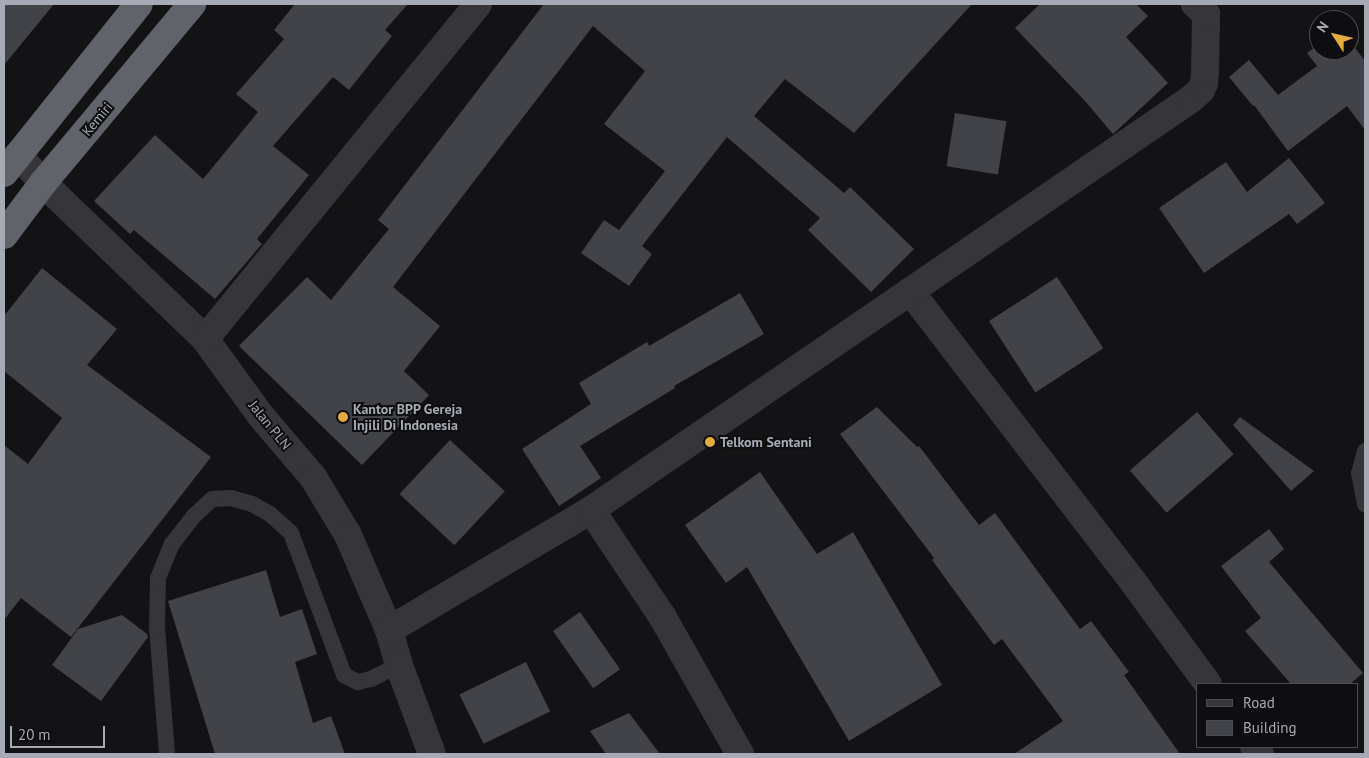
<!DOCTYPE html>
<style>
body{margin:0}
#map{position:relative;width:1369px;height:758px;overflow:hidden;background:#131315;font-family:"PT Sans",sans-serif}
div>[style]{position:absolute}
.building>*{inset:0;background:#424348;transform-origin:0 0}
.lane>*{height:16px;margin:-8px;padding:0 8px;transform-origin:8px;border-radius:8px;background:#35353a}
.street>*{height:28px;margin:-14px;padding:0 14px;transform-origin:14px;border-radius:14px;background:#35353a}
.highway>*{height:28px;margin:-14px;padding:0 14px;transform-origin:14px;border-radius:14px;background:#61636a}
.dots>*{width:14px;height:14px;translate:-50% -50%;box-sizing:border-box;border:2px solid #0e0e10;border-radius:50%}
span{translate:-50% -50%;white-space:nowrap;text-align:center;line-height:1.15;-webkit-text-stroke:4px #0e0e10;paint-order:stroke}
.street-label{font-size:14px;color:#a6aab4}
.poi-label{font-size:14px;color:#a6aab4;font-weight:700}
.left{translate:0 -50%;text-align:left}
.frame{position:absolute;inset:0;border:5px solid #a6aab4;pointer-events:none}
.legend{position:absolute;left:1196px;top:683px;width:162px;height:65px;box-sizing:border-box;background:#0e0e10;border:1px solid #4b4c52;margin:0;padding:6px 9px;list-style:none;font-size:15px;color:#a6aab4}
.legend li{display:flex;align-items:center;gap:10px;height:25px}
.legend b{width:25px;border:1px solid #4b4c52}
.north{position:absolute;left:1309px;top:10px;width:50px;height:50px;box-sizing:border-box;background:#0e0e10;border:1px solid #4b4c52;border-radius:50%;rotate:305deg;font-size:14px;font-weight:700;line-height:20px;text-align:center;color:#a6aab4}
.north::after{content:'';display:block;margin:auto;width:18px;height:22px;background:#e2ac3e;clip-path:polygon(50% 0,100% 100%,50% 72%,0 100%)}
.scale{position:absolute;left:10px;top:726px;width:95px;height:22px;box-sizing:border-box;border:2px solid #a6aab4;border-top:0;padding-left:6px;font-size:15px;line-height:18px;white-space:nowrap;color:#a6aab4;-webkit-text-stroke:4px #0e0e10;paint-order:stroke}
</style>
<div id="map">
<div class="building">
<i style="clip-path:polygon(4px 4px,54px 4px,4px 65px)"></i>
<i style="clip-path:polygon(295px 4px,408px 4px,385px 30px,392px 36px,349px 90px,333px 77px,273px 146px,309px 175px,257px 239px,262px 244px,215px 299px,134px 230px,130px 234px,94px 201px,155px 135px,203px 179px,258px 112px,236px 94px,284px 39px,274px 30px)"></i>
<i style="clip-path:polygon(544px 4px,972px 4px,854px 133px,785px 79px,754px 116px,844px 193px,850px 187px,914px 249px,871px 292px,808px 230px,820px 218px,727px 137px,642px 246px,652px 254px,629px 286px,581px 253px,604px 220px,619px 230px,665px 171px,604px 124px,645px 71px,593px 26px,393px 287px,440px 326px,404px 371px,429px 395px,362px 465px,239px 346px,307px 277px,331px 300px,389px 229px,378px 220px)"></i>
<i style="clip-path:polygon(1040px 4px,1136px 4px,1148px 16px,1126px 37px,1168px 83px,1113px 134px,1085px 101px,1015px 28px)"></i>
<i style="clip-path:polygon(1349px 40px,1365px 61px,1365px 130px,1347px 106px,1288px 151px,1254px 105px,1253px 106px,1229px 77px,1249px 60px,1278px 95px,1317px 66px,1307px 53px,1319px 44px,1319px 50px,1349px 50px)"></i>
<i style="left:955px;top:113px;width:52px;height:54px;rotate:9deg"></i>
<i style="clip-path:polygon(1289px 158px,1325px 203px,1297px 224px,1289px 214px,1204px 273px,1159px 208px,1226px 162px,1247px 192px)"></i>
<i style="clip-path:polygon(42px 268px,117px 329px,87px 365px,211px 457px,71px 637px,21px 598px,4px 620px,4px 445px,28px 464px,62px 418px,4px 371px,4px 316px)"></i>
<i style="left:1057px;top:277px;width:85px;height:81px;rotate:57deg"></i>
<i style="clip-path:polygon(740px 293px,764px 334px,674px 386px,675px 388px,580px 446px,601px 478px,559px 506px,522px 449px,591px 404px,579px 383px,647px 342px,649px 346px)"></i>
<i style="clip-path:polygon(877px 407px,917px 447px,919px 446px,979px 525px,995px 513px,1080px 629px,1091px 621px,1129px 672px,1124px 675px,1180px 754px,1014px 754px,1063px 721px,1002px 639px,994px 645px,932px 560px,934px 558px,840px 434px)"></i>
<i style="left:1197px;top:412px;width:56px;height:89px;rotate:49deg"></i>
<i style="clip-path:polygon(1240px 417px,1314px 471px,1291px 491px,1233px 425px)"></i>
<i style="left:450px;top:440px;width:75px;height:74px;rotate:43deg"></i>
<i style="clip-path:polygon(760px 472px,817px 554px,853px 532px,942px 685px,849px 741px,747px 567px,726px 583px,685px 525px)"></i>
<i style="clip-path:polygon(1269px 529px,1284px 549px,1269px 562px,1363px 673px,1350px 684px,1291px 684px,1245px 631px,1261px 618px,1221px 566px)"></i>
<i style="clip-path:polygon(266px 570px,280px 617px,302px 609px,317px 654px,295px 662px,313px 723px,331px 716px,345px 754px,215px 754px,168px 601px)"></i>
<i style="left:580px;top:612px;width:70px;height:33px;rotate:55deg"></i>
<i style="clip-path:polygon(122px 615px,147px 634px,148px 637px,101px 701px,52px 665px,78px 629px)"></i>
<i style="left:526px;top:662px;width:55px;height:74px;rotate:64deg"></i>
<i style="clip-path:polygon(629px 713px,660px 754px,606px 754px,590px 731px)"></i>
</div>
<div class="lane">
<i style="left:1365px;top:451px;width:23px;rotate:105deg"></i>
<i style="left:1359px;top:473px;width:32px;rotate:79deg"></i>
<i style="left:167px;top:754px;width:127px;rotate:-94.5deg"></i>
<i style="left:157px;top:627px;width:49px;rotate:-88.8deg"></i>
<i style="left:158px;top:578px;width:37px;rotate:-68deg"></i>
<i style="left:172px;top:544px;width:37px;rotate:-52deg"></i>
<i style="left:195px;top:515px;width:23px;rotate:-43deg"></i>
<i style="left:212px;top:499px;width:19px;rotate:-3deg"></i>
<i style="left:231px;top:498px;width:22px;rotate:16deg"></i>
<i style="left:252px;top:504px;width:21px;rotate:29deg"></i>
<i style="left:270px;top:514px;width:28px;rotate:42deg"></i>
<i style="left:291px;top:533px;width:152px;rotate:69.5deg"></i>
<i style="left:344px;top:675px;width:16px;rotate:27deg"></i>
<i style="left:358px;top:682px;width:13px;rotate:-13deg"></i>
<i style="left:371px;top:679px;width:31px;rotate:-27deg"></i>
</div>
<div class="street">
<i style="left:18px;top:155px;width:38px;rotate:48deg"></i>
<i style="left:43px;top:183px;width:225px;rotate:43.9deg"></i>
<i style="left:205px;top:339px;width:95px;rotate:54deg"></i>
<i style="left:261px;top:416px;width:80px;rotate:49.6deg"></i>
<i style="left:313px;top:477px;width:68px;rotate:58.9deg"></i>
<i style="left:348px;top:535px;width:103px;rotate:66.7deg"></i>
<i style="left:389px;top:630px;width:36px;rotate:74deg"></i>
<i style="left:399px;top:665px;width:95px;rotate:69.7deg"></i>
<i style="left:910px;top:291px;width:368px;rotate:52.5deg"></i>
<i style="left:1134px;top:583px;width:125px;rotate:53.8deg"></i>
<i style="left:205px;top:339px;width:432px;rotate:-50.8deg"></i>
<i style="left:591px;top:510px;width:128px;rotate:56.2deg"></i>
<i style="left:662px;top:616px;width:159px;rotate:60.5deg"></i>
<i style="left:389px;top:630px;width:235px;rotate:-30.7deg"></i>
<i style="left:591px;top:510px;width:727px;rotate:-34.41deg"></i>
<i style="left:1191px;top:99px;width:13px;rotate:-42deg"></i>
<i style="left:1201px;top:90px;width:8px;rotate:-67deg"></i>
<i style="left:1204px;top:83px;width:10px;rotate:-84deg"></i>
<i style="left:1205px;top:73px;width:59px;rotate:-89deg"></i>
<i style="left:1206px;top:14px;width:15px;rotate:-138deg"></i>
<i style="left:1254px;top:747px;width:9px;rotate:49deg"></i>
</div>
<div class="highway">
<i style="left:4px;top:173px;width:216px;rotate:-51.4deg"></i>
<i style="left:4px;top:235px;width:65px;rotate:-53.1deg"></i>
<i style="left:43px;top:183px;width:233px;rotate:-50.2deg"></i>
</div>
<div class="dots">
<i style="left:343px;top:417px;background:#e2ac3e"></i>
<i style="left:710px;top:442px;background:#e2ac3e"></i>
</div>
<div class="street-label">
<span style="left:97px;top:119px;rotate:-50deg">Kemiri</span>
<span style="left:270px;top:425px;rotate:51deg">Jalan PLN</span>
</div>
<div class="poi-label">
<span class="left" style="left:353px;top:417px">Kantor BPP Gereja<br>Injili Di Indonesia</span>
<span class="left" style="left:720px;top:442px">Telkom Sentani</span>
</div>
<div class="frame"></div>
<ul class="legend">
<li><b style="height:6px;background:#35353a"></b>Road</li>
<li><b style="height:14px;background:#424348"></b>Building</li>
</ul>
<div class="north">N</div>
<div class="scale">20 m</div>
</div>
